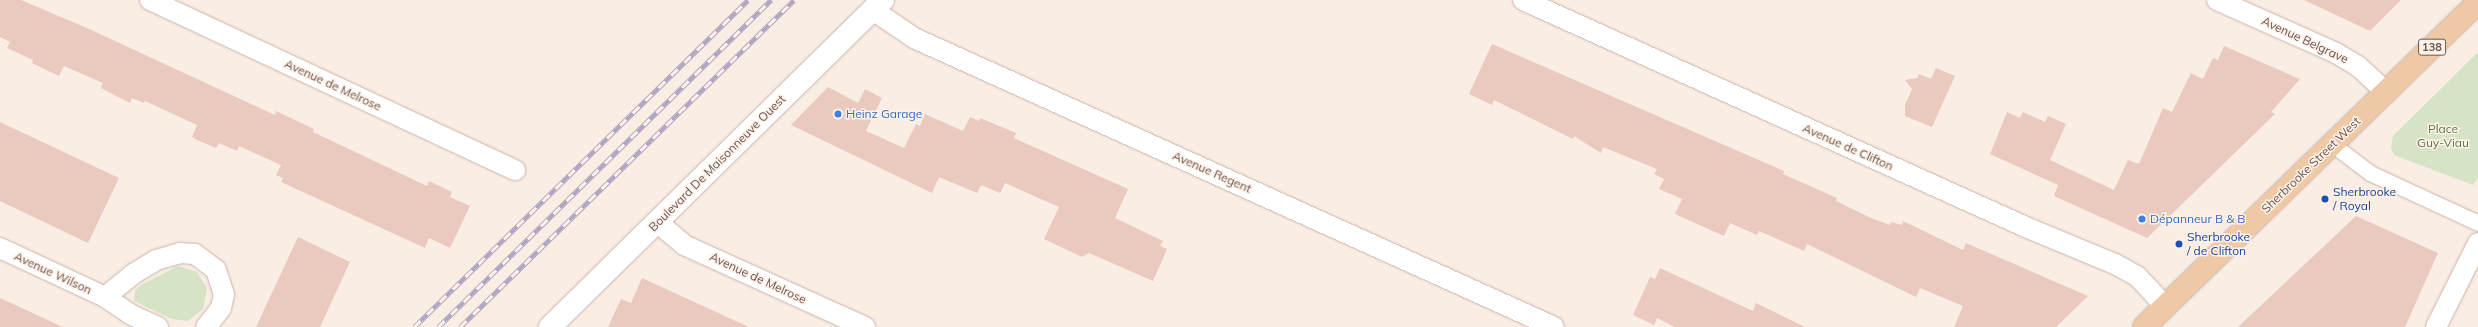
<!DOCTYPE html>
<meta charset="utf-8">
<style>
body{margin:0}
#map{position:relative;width:2478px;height:327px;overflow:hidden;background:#f9ede4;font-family:Mulish,sans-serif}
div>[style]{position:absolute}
.green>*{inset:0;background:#d6e4c5}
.building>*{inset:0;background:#eacabf}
.roads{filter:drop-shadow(0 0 1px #c8b5ac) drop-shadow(0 0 1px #c8b5ac)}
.pedestrian>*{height:15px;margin:-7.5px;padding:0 7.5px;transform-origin:7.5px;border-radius:7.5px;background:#fff}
.minor>*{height:20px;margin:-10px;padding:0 10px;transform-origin:10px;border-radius:10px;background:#fff}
.tertiary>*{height:22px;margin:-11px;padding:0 11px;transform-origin:11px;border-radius:11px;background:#fff}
.primary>*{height:22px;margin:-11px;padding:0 11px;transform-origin:11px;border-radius:11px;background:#efc8a5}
.rail>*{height:4.5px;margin-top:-2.25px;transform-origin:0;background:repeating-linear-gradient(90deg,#fcf2e9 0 9px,#afa5c0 0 18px);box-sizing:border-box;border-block:1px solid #afa5c0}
.dots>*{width:11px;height:11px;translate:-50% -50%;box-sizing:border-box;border:2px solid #fcf2e9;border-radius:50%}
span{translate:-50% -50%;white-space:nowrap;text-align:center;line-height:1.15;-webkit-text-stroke:3px #fcf2e9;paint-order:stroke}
.shield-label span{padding:1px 3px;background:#fcf2e9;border:1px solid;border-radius:3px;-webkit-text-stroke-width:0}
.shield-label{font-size:11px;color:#6d544d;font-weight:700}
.street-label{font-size:12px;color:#6d544d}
.shop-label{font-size:12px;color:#366cbe}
.left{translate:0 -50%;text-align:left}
.park-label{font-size:12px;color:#5e774a}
.transit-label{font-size:12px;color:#164399}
</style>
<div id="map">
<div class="green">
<i style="clip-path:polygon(2478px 52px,2478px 178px,2473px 185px,2394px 155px,2391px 148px,2393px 136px)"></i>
<i style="clip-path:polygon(178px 266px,197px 272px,207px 288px,203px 309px,188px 321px,172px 319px,134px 301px,135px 291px,141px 285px)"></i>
</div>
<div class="building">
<i style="clip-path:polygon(0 0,21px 0,87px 28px,275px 115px,276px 111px,314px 129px,313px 132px,427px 186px,429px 181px,452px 192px,450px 197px,470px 206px,450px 248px,429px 238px,425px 248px,281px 182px,283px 178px,276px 175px,281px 165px,239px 146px,237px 151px,219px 143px,216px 148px,197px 140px,192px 137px,197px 125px,145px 101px,144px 103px,132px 98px,130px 103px,101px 88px,103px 83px,64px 66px,59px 76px,32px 63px,33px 60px,7px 48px,10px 42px,0 37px)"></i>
<i style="clip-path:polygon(2304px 0,2401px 0,2370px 31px)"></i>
<i style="clip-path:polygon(1492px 44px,1784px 171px,1783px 174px,1837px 198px,1836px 201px,1871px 218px,1890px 225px,1891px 222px,1902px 225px,1903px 221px,1963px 250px,1966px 243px,2088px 296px,2056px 327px,1954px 327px,1963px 306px,1920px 288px,1916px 297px,1807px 244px,1804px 251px,1759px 231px,1757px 235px,1730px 223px,1724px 236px,1675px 214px,1682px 199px,1659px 189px,1664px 179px,1654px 174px,1657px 169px,1603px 147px,1601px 153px,1574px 136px,1573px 139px,1494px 100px,1492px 105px,1469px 94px)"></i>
<i style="clip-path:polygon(2224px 46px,2300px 79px,2271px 112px,2275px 114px,2147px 238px,2054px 196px,2058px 185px,1990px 154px,2007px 112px,2020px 118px,2023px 112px,2045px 122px,2048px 116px,2066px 124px,2050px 160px,2114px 190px,2128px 160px,2139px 164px,2163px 108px,2172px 112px,2191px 73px,2203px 79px,2213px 58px,2218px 60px)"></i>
<i style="clip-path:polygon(1936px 68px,1955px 76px,1932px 127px,1905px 116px,1905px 105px,1912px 89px,1905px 80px,1917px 78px,1919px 74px,1931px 79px)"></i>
<i style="clip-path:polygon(828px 87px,858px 103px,865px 89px,882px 98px,866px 131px,904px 148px,916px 124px,920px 126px,925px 114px,963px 131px,970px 117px,979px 121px,980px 118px,1016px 133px,1014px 138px,1128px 189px,1115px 218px,1163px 241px,1160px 246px,1167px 249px,1153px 281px,1089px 253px,1082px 257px,1044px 239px,1059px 207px,1005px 183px,1000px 193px,981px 185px,977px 193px,939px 177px,932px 193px,791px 125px)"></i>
<i style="clip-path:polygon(0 122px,119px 178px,88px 243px,0 201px)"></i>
<i style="clip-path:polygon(2356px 216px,2438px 253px,2405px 327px,2238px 327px)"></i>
<i style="clip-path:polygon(298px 237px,350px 262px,320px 327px,256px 327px)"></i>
<i style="clip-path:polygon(1660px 268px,1753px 311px,1756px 303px,1805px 327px,1675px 327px,1657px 318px,1654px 325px,1633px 315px,1650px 277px,1655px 279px)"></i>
<i style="clip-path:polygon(642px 278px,749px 327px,608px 327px,621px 299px,631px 303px)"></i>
<i style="clip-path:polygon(0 298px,63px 327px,0 327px)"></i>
</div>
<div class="roads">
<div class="pedestrian">
<i style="left:2332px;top:144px;width:48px;rotate:37.3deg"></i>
<i style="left:2370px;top:173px;width:119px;rotate:24.8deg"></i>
</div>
<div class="minor">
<i style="left:150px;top:0;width:403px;rotate:25deg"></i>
<i style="left:1523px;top:0;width:554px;rotate:24.3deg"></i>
<i style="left:2028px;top:228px;width:94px;rotate:22.5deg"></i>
<i style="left:2115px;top:264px;width:26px;rotate:29deg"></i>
<i style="left:2138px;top:277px;width:40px;rotate:47deg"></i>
<i style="left:2217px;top:0;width:130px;rotate:24deg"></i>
<i style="left:2336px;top:53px;width:26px;rotate:31deg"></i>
<i style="left:2358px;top:66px;width:38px;rotate:43deg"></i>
<i style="left:873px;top:10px;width:50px;rotate:34.3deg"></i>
<i style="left:914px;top:38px;width:702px;rotate:24.3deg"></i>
<i style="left:657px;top:222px;width:35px;rotate:40deg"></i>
<i style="left:684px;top:245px;width:199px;rotate:24.4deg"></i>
<i style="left:0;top:248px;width:116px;rotate:25deg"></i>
<i style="left:105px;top:297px;width:30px;rotate:34deg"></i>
<i style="left:130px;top:314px;width:31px;rotate:25deg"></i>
<i style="left:105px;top:297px;width:36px;rotate:-39deg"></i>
<i style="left:133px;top:274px;width:27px;rotate:-31deg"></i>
<i style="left:156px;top:260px;width:25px;rotate:-16deg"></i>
<i style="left:180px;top:253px;width:15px;rotate:4deg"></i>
<i style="left:195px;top:254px;width:26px;rotate:37deg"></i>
<i style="left:216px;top:270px;width:25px;rotate:72deg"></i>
<i style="left:224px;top:294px;width:14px;rotate:102deg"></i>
<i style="left:221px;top:308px;width:24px;rotate:128deg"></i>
<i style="left:2436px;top:327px;width:94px;rotate:-63.4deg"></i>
</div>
<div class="tertiary">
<i style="left:550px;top:327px;width:467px;rotate:-44.5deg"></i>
</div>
<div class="primary">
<i style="left:2144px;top:327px;width:466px;rotate:-44.2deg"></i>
</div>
</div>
<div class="rail">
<i style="left:414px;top:327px;width:467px;rotate:-44.4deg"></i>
<i style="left:438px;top:327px;width:467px;rotate:-44.5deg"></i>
<i style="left:460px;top:327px;width:467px;rotate:-44.4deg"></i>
</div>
<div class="dots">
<i style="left:838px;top:114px;background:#3f7fe0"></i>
<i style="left:2325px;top:199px;background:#1a4fb4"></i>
<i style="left:2142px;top:219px;background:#3f7fe0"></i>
<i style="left:2179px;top:244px;background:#1a4fb4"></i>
</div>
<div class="shield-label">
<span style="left:2432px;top:47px">138</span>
</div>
<div class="street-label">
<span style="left:2305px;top:40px;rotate:25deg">Avenue Belgrave</span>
<span style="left:333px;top:85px;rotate:25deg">Avenue de Melrose</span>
<span style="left:1848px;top:147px;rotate:24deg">Avenue de Clifton</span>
<span style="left:717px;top:163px;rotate:-45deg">Boulevard De Maisonneuve Ouest</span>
<span style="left:2311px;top:165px;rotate:-44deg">Sherbrooke Street West</span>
<span style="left:1212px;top:172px;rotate:24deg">Avenue Regent</span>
<span style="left:53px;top:273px;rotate:25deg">Avenue Wilson</span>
<span style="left:758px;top:278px;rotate:25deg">Avenue de Melrose</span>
</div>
<div class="shop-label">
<span class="left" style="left:846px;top:114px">Heinz Garage</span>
<span class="left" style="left:2150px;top:219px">Dépanneur B &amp; B</span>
</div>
<div class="park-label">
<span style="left:2443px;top:136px">Place<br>Guy-Viau</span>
</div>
<div class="transit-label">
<span class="left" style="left:2333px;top:199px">Sherbrooke<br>/ Royal</span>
<span class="left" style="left:2187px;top:244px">Sherbrooke<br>/ de Clifton</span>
</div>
</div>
